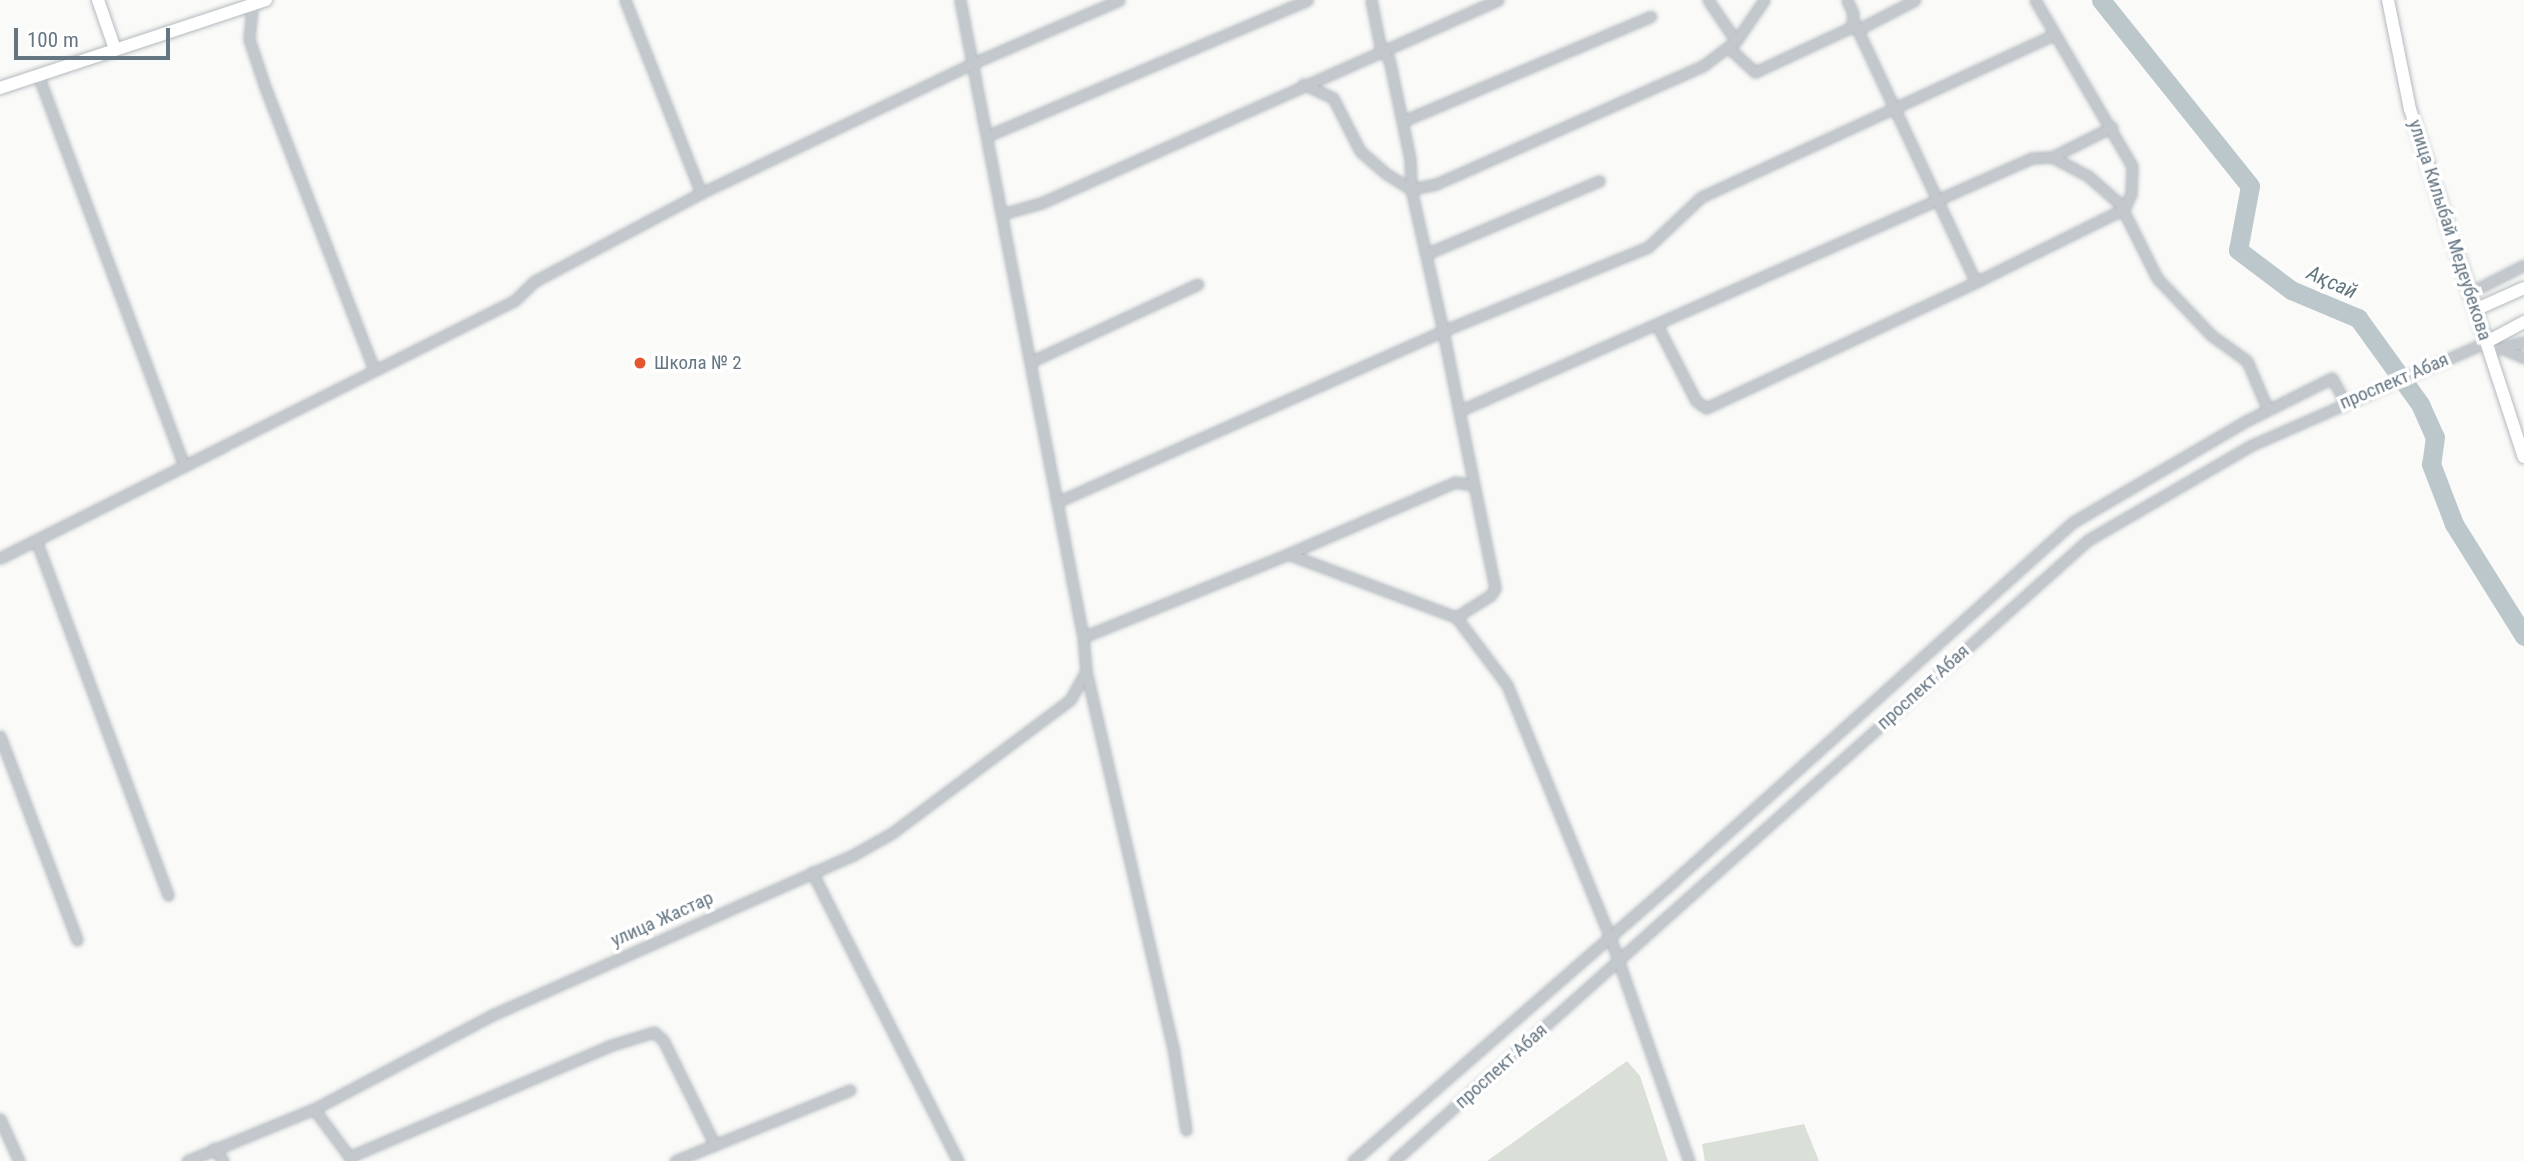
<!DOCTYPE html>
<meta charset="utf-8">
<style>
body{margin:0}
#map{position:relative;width:2524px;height:1161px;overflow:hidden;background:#fafaf8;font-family:"Roboto Condensed",sans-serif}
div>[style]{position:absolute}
.green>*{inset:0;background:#dadfd7}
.river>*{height:19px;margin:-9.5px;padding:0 9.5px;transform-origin:9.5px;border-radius:9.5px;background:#bbc7cb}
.roads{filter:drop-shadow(0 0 2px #b3babf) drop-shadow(0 0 2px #b3babf)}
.street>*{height:9px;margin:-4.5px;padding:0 4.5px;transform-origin:4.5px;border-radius:4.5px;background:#c3c8cc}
.secondary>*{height:12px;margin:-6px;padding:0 6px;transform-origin:6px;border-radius:6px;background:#fff}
.dots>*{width:19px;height:19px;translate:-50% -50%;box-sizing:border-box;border:4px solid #fff;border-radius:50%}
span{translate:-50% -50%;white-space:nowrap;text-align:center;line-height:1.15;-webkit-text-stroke:7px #fff;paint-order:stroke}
.street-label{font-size:19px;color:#657683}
.poi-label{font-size:19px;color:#657683}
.left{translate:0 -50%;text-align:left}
.water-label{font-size:21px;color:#60757c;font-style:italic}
.scale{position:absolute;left:14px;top:28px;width:156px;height:32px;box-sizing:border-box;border:4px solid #657683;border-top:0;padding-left:9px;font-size:21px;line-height:24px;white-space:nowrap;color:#657683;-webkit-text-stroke:5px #fff;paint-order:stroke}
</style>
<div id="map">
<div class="green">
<i style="clip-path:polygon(1627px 1061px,1640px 1076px,1668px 1161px,1487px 1161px)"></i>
<i style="clip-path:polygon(1804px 1124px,1819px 1161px,1705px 1161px,1702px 1144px)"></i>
</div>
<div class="river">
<i style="left:2101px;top:0;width:238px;rotate:51.3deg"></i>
<i style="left:2250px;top:186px;width:65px;rotate:100.6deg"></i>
<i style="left:2238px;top:250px;width:66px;rotate:37deg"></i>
<i style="left:2291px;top:290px;width:73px;rotate:22.7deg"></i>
<i style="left:2358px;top:318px;width:106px;rotate:54.2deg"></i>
<i style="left:2420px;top:404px;width:36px;rotate:66deg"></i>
<i style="left:2435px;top:437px;width:27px;rotate:98deg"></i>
<i style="left:2431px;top:464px;width:64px;rotate:69deg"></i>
<i style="left:2454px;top:524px;width:132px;rotate:58deg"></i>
</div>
<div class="roads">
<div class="street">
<i style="left:253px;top:0;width:39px;rotate:96deg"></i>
<i style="left:249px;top:39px;width:51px;rotate:71.6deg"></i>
<i style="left:265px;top:87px;width:303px;rotate:68.9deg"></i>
<i style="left:625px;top:0;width:207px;rotate:68.5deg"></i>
<i style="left:1371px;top:0;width:51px;rotate:78.7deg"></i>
<i style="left:1381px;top:50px;width:12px;rotate:48deg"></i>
<i style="left:1389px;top:59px;width:102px;rotate:78.1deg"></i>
<i style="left:1410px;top:159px;width:30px;rotate:88deg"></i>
<i style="left:1411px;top:189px;width:146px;rotate:77.3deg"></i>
<i style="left:1443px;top:331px;width:222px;rotate:-22.3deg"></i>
<i style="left:1648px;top:247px;width:73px;rotate:-43.3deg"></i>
<i style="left:1701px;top:197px;width:388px;rotate:-24.7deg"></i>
<i style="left:1708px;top:0;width:50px;rotate:55.7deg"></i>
<i style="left:1853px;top:20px;width:289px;rotate:64.9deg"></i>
<i style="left:1976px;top:282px;width:165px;rotate:-26.3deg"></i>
<i style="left:2124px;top:209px;width:17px;rotate:-65deg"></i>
<i style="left:2131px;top:194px;width:28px;rotate:-88deg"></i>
<i style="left:2132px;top:166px;width:192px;rotate:-120.3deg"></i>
<i style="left:1859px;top:29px;width:63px;rotate:-27.4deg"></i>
<i style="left:1728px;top:47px;width:37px;rotate:43deg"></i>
<i style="left:1755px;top:72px;width:107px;rotate:-24.9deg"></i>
<i style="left:1852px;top:27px;width:14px;rotate:-86deg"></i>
<i style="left:1853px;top:13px;width:14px;rotate:-115deg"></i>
<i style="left:38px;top:75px;width:417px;rotate:69.5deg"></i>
<i style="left:1303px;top:84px;width:33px;rotate:25deg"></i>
<i style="left:1333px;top:98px;width:59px;rotate:63deg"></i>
<i style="left:1360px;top:151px;width:33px;rotate:41deg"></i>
<i style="left:1385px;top:173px;width:31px;rotate:32deg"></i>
<i style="left:1411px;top:189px;width:25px;rotate:-11deg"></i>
<i style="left:1436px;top:184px;width:293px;rotate:-23.9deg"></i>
<i style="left:1704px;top:65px;width:40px;rotate:-37deg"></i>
<i style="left:1736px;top:41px;width:50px;rotate:-55.7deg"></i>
<i style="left:1403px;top:121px;width:269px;rotate:-22.9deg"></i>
<i style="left:987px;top:136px;width:348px;rotate:-23deg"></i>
<i style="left:2052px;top:157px;width:67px;rotate:-26.6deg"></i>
<i style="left:1002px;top:214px;width:41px;rotate:-15.8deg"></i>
<i style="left:1041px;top:203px;width:500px;rotate:-23.95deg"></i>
<i style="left:1426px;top:254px;width:188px;rotate:-22.9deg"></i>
<i style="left:2471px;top:292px;width:59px;rotate:-27deg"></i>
<i style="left:1657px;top:325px;width:85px;rotate:62.8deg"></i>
<i style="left:1696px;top:401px;width:12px;rotate:35deg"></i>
<i style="left:1706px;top:408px;width:298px;rotate:-25deg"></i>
<i style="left:2504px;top:349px;width:22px;rotate:24deg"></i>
<i style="left:2490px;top:351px;width:35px;rotate:-15deg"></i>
<i style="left:1030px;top:362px;width:185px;rotate:-24.9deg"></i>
<i style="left:1057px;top:502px;width:422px;rotate:-23.9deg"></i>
<i style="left:1443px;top:331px;width:82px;rotate:78.7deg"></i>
<i style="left:1459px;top:411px;width:626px;rotate:-23.82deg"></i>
<i style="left:2032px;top:158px;width:20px;rotate:-3deg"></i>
<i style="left:2052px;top:157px;width:41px;rotate:27.8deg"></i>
<i style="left:2088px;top:176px;width:43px;rotate:41.2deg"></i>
<i style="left:2120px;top:204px;width:83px;rotate:63.4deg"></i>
<i style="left:2157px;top:278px;width:79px;rotate:46.5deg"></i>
<i style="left:2211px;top:335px;width:44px;rotate:35.8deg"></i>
<i style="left:2247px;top:361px;width:53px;rotate:66.8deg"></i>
<i style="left:36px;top:540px;width:379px;rotate:69.6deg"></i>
<i style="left:1288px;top:554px;width:182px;rotate:-23.3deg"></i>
<i style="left:1455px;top:482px;width:19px;rotate:9deg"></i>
<i style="left:0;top:558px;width:575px;rotate:-26.57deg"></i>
<i style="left:514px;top:301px;width:29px;rotate:-44deg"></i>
<i style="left:535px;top:281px;width:188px;rotate:-27.9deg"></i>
<i style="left:701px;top:193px;width:301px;rotate:-25.5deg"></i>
<i style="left:973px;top:63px;width:159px;rotate:-23.3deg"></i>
<i style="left:1456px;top:617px;width:85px;rotate:53.1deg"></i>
<i style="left:1507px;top:685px;width:272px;rotate:67.8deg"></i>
<i style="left:1610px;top:937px;width:238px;rotate:70.6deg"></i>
<i style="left:1083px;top:637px;width:221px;rotate:-22deg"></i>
<i style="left:1288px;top:554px;width:179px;rotate:20.6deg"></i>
<i style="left:1456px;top:617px;width:41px;rotate:-32.2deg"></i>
<i style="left:1491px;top:595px;width:8px;rotate:-60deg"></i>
<i style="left:1495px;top:588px;width:181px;rotate:-101.5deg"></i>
<i style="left:1086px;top:671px;width:386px;rotate:77deg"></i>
<i style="left:1173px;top:1047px;width:84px;rotate:81.1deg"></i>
<i style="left:0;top:736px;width:218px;rotate:69.3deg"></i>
<i style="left:812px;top:872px;width:324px;rotate:63.2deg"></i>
<i style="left:314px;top:1109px;width:62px;rotate:53.5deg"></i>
<i style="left:0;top:1119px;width:46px;rotate:65.7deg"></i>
<i style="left:214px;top:1148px;width:16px;rotate:55deg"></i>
<i style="left:349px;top:1157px;width:286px;rotate:-23.1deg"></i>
<i style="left:612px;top:1045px;width:44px;rotate:-17.2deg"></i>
<i style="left:654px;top:1032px;width:12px;rotate:42deg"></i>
<i style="left:663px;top:1040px;width:117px;rotate:63.7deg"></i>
<i style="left:187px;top:1161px;width:137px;rotate:-22.3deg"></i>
<i style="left:314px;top:1109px;width:201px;rotate:-27.8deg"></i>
<i style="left:492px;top:1015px;width:395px;rotate:-23.9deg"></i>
<i style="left:853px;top:855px;width:45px;rotate:-29.4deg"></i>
<i style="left:892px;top:833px;width:222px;rotate:-36.8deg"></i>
<i style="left:1070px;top:700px;width:33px;rotate:-61deg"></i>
<i style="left:1086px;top:671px;width:34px;rotate:-95deg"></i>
<i style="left:1083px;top:637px;width:649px;rotate:-100.93deg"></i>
<i style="left:675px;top:1161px;width:189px;rotate:-22.1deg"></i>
<i style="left:1353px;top:1161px;width:429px;rotate:-41.1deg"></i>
<i style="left:1676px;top:879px;width:534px;rotate:-41.96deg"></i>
<i style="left:2073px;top:522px;width:198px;rotate:-30.3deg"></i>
<i style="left:2244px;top:422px;width:98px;rotate:-26.6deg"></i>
<i style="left:2332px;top:378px;width:26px;rotate:62deg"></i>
<i style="left:1394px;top:1161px;width:931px;rotate:-41.82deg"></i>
<i style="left:2088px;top:540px;width:190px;rotate:-30.1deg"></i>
<i style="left:2252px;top:445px;width:257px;rotate:-23.7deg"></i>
</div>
<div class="secondary">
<i style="left:98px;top:0;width:52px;rotate:70.9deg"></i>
<i style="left:2388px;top:0;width:111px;rotate:78.6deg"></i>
<i style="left:2410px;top:109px;width:366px;rotate:71.9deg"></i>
<i style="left:0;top:88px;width:280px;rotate:-18.3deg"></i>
<i style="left:2477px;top:309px;width:51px;rotate:-24.1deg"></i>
<i style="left:2487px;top:342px;width:42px;rotate:-28.4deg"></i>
</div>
</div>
<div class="dots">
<i style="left:640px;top:363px;background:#e4572e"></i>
</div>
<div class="street-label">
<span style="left:2450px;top:230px;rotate:72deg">улица Килыбай Медеубекова</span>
<span style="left:2394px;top:381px;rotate:-23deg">проспект Абая</span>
<span style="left:1923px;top:687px;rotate:-42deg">проспект Абая</span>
<span style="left:662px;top:919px;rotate:-24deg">улица Жастар</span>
<span style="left:1501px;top:1066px;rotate:-42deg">проспект Абая</span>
</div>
<div class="poi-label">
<span class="left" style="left:654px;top:363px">Школа № 2</span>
</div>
<div class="water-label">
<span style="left:2332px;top:282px;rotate:24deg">Ақсай</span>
</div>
<div class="scale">100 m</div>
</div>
